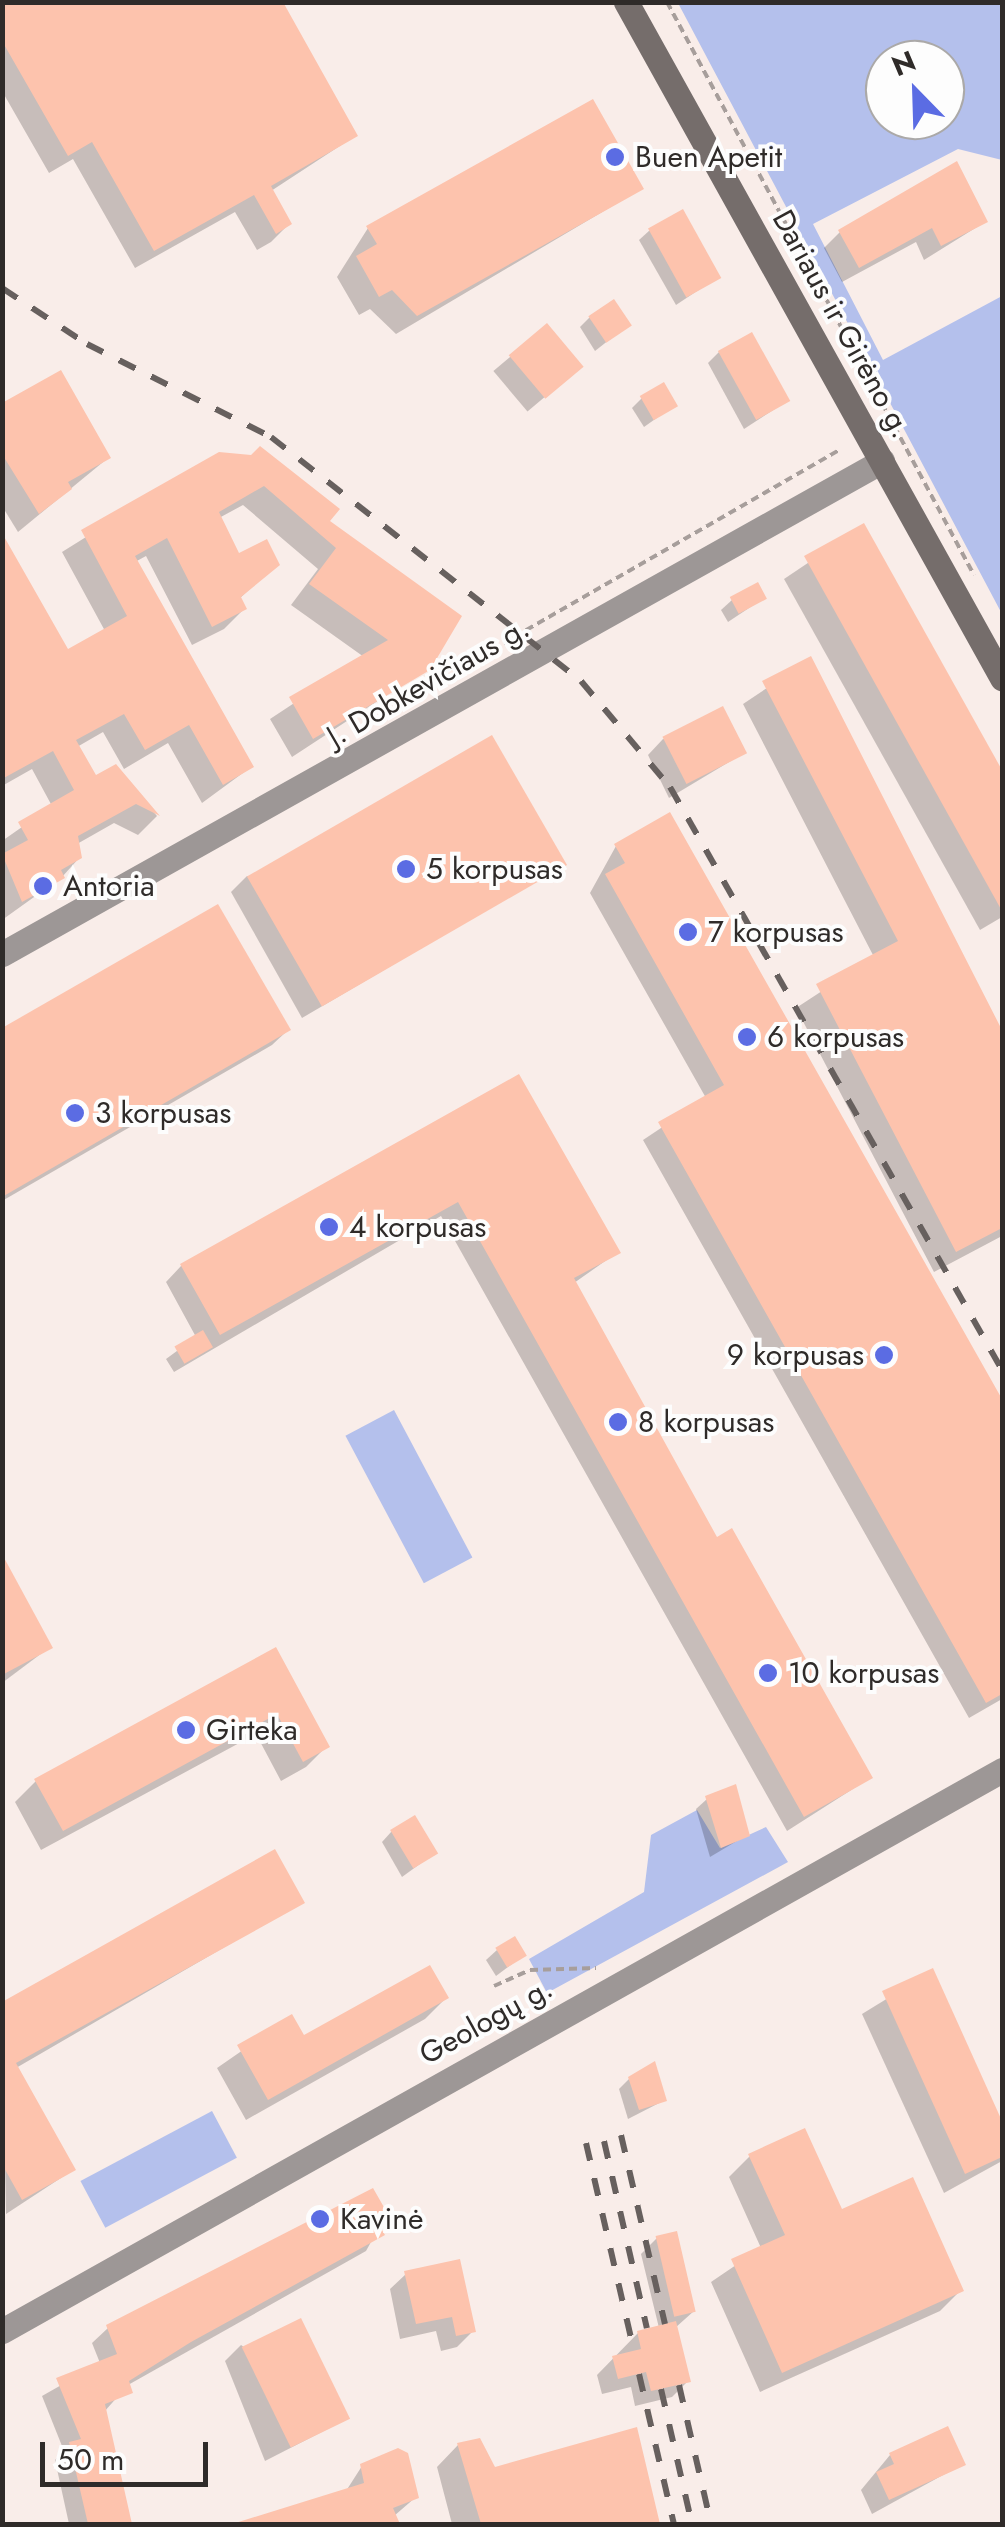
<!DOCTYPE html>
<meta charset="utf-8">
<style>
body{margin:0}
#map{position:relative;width:1005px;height:2527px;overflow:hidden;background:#f9ede9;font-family:Jost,sans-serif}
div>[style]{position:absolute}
.green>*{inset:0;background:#b4c0ec;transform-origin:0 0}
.shadow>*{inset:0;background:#0003;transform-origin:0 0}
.building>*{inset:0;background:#fdc3ad;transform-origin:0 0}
.path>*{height:4px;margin-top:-2px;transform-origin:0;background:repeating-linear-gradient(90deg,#a79e9b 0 8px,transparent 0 13px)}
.street>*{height:25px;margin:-12.5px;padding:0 12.5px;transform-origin:12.5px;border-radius:12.5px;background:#9d9796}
.secondary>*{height:25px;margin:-12.5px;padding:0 12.5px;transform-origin:12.5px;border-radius:12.5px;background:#756d6b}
.rail>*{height:6px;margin-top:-3px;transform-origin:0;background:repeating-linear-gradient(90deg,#67605e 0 18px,transparent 0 36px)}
.dots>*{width:28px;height:28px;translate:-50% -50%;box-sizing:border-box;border:5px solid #fdfdfd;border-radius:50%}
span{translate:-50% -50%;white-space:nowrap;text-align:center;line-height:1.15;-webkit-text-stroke:8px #fdfdfd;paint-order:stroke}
.poi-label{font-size:30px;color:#2f2b29}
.left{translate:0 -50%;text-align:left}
.right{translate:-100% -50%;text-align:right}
.street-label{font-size:30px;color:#2f2b29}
.frame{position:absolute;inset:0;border:5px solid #2f2b29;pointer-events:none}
.north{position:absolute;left:865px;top:40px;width:100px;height:100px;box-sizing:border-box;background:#fdfdfd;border:2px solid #aba9a8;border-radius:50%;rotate:337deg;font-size:28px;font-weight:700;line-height:40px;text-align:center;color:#2f2b29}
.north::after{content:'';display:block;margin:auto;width:35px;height:45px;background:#5b6ce3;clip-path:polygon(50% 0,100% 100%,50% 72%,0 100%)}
.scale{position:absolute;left:40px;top:2442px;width:168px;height:45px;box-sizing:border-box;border:5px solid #2f2b29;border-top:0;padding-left:12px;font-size:30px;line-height:35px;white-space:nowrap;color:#2f2b29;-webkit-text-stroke:8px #fdfdfd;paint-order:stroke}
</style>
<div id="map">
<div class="green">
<i style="clip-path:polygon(evenodd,678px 3px,1002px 3px,1002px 160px,958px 149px,813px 224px,883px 360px,1002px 296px,1002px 614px,678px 3px,885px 60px,945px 60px,945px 120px,885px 120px,885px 60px)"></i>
<i style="left:394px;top:1410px;width:167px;height:55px;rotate:62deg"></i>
<i style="clip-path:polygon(697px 1810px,720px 1848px,766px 1827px,788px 1862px,547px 1993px,529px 1959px,644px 1892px,651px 1835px)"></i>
<i style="left:212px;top:2111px;width:53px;height:149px;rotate:62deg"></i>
</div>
<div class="shadow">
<i style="clip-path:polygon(2px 2px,355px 136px,271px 191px,289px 224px,271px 242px,257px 250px,235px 212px,135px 268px,73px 159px,49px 173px,2px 91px)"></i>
<i style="clip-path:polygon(641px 189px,396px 334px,370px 309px,359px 315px,337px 277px,368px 228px)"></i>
<i style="clip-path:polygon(985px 222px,924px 260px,916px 242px,842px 282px,824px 248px,840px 232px)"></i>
<i style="clip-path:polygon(650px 230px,718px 277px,676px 305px,639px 240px)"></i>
<i style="clip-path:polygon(590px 317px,628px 325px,595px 351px,580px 327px)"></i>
<i style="left:547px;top:326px;width:53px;height:70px;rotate:50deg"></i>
<i style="clip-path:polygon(719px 352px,787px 401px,744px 429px,708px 363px)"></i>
<i style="clip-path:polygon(642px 398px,675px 405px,644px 427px,632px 408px)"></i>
<i style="clip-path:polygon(2px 404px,108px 458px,18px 532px,2px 506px)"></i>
<i style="clip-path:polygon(219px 454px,326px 522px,428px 668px,292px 757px,270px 719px,364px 657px,291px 605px,318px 569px,243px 505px,219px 518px,238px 556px,277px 564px,239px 599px,244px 609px,224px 629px,192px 645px,146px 556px,135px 562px,251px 767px,202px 803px,168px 743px,124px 769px,103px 732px,77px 747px,95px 779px,115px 767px,157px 816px,138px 835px,114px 823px,77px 844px,80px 857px,62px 877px,2px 920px,2px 841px,52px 806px,32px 769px,2px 786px,2px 538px,67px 653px,105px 631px,62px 552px)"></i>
<i style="clip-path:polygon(863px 526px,1002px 775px,1002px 917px,980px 930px,784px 579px)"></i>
<i style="clip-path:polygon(764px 598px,728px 622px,721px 610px,732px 600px)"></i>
<i style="clip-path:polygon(810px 659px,1002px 1033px,1002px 1236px,934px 1272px,796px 1008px,874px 957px,743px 704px)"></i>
<i style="clip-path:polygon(663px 739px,744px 753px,669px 798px,648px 755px)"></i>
<i style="clip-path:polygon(669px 816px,1002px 1406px,1002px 1699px,969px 1718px,643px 1140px,706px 1098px,590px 893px,616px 846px)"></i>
<i style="clip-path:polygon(563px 865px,302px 1018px,231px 892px,247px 876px)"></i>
<i style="clip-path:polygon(288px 1030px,272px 1045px,2px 1201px,2px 1031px)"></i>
<i style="clip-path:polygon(518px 1078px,618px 1252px,574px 1283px,716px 1540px,870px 1778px,787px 1831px,441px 1216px,174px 1372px,166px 1359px,196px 1337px,166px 1282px,181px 1266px)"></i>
<i style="clip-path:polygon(2px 1559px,50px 1647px,2px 1683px)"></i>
<i style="clip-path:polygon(275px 1650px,327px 1746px,306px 1767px,281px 1781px,256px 1734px,41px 1850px,15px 1802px,36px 1781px)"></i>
<i style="clip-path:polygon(707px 1799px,747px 1835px,710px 1857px,696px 1809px)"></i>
<i style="clip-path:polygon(392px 1831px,435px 1853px,402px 1877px,382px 1842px)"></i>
<i style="clip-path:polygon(302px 1902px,16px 2068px,73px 2170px,6px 2214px,2px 2004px)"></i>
<i style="clip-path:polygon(497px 1950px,524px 1955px,496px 1976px,486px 1960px)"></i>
<i style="clip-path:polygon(932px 1971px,1002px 2127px,1002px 2161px,944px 2193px,862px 2014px)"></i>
<i style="clip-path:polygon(446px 1998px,425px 2019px,246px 2120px,217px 2068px,291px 2017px,303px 2038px)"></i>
<i style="clip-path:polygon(629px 2079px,665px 2100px,628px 2119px,619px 2089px)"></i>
<i style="clip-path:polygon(750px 2156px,840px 2213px,961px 2290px,940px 2311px,760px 2392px,711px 2282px,761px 2248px,729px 2177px)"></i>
<i style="clip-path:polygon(386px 2215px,366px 2251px,128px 2385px,104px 2412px,131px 2524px,69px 2524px,55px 2460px,64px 2451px,42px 2396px,100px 2363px,92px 2343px,108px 2328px)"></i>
<i style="clip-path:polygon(657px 2238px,694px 2311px,675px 2328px,688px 2381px,672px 2397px,635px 2406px,631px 2387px,602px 2394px,597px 2375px,638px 2333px,659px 2328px,641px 2254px)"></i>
<i style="clip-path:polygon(406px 2274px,473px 2331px,457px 2347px,441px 2351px,436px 2331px,400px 2339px,390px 2289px)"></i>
<i style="clip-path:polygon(241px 2345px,347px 2419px,265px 2461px,225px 2361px)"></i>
<i style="clip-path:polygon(635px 2430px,659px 2524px,452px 2524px,437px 2467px,458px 2445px,494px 2470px)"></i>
<i style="clip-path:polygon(890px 2455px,963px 2464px,872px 2514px,861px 2490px)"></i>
<i style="clip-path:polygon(362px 2466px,416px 2497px,394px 2516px,396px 2524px,245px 2524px,346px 2491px)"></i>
</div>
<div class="building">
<i style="clip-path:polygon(2px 2px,283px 2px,358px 136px,271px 186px,292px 224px,276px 234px,254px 195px,154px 251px,92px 142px,68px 156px,2px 41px)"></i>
<i style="clip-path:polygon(593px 99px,644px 189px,417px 316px,392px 290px,379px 297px,356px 256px,377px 244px,366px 226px)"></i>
<i style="clip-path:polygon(957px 161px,988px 222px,941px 246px,932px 228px,859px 268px,838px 230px)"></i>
<i style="left:683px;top:209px;width:79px;height:40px;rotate:61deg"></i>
<i style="left:614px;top:299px;width:32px;height:31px;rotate:56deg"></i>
<i style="left:547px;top:323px;width:57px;height:50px;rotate:50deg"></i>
<i style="left:752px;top:332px;width:79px;height:39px;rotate:61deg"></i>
<i style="clip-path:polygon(61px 370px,111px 458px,68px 482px,72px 489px,39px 514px,2px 454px,2px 403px)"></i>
<i style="left:664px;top:382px;width:28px;height:28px;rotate:60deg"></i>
<i style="clip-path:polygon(260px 446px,340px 509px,330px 521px,462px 616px,430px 670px,313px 739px,289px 697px,388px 640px,309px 584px,336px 548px,264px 486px,219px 512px,239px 553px,267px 539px,280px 565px,241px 597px,247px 609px,212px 627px,167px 538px,135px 556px,254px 767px,223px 785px,189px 725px,145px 750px,124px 714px,76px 740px,96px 775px,116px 764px,160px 816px,136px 804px,78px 836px,82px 858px,61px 870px,65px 878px,22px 902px,2px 854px,28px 840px,18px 822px,74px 790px,53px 751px,2px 779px,2px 533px,68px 649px,127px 616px,81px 530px,219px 452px,251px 455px)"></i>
<i style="clip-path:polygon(864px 523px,1002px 770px,1002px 911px,804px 556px)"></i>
<i style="left:758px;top:582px;width:19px;height:32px;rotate:62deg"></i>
<i style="clip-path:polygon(811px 656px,1002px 1030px,1002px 1228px,956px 1252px,816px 984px,898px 941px,762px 681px)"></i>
<i style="left:723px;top:706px;width:53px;height:68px;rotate:63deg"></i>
<i style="left:492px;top:735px;width:150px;height:283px;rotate:60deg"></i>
<i style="clip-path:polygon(670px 812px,1002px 1399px,1002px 1694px,986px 1703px,658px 1122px,724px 1085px,605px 874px,625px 863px,614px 844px)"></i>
<i style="clip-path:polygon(218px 904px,291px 1030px,2px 1197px,2px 1028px)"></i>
<i style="clip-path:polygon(519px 1074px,621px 1253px,574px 1278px,717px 1537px,732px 1528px,873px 1778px,804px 1817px,458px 1202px,220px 1335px,180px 1264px)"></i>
<i style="left:203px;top:1330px;width:20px;height:33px;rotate:60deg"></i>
<i style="clip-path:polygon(2px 1554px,53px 1648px,2px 1675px)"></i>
<i style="clip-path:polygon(276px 1647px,330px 1747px,303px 1762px,277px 1714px,63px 1831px,34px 1779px)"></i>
<i style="clip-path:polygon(736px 1784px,750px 1836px,721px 1848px,705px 1796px)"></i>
<i style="left:415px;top:1815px;width:45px;height:29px;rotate:59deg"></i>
<i style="clip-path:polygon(275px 1849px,305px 1903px,16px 2063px,76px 2170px,22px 2200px,2px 2164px,2px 2002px)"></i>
<i style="left:515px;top:1936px;width:23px;height:23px;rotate:59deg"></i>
<i style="clip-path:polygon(430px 1965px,449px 1998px,268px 2100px,237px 2045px,292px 2014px,304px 2035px)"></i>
<i style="clip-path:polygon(933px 1968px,1002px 2121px,1002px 2157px,965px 2174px,882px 1991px)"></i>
<i style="clip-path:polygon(655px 2061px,667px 2101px,639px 2110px,628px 2077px)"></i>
<i style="clip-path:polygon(805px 2128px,842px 2209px,913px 2177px,964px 2291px,782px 2373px,731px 2259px,785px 2235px,748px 2154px)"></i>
<i style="clip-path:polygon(373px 2188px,389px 2216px,377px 2222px,385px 2235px,191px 2342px,129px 2381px,133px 2393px,105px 2404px,132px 2524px,88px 2524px,69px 2442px,81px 2439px,56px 2378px,117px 2354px,106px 2325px)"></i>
<i style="left:677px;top:2231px;width:83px;height:22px;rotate:77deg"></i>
<i style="clip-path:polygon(460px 2259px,476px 2332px,456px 2336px,452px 2317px,416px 2324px,404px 2271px)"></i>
<i style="left:301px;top:2318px;width:112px;height:66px;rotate:64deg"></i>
<i style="clip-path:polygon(676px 2321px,691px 2382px,651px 2391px,646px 2372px,618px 2379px,612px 2356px,641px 2349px,637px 2331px)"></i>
<i style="clip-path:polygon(948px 2426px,966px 2465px,889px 2500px,876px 2472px,894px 2464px,889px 2453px)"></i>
<i style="clip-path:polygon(637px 2427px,660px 2524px,481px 2524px,457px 2443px,480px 2438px,495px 2467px)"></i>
<i style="clip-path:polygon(398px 2448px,408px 2453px,419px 2498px,393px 2508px,400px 2524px,232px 2524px,364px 2483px,360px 2464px)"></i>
</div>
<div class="path">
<i style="left:667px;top:2px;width:650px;rotate:61.82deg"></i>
<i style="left:481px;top:656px;width:415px;rotate:-29.9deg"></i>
<i style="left:494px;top:1986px;width:39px;rotate:-24deg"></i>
<i style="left:530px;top:1970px;width:66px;rotate:-1.7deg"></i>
</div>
<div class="street">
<i style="left:2px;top:954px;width:1009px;rotate:-29.26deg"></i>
<i style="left:2px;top:2331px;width:1147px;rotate:-29.29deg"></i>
</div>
<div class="secondary">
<i style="left:626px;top:2px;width:774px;rotate:60.92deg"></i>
</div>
<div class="rail">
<i style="left:2px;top:288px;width:102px;rotate:33.4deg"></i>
<i style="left:87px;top:344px;width:206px;rotate:26.8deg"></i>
<i style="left:271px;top:437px;width:395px;rotate:38.2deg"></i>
<i style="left:581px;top:681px;width:138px;rotate:50deg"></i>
<i style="left:670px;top:787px;width:671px;rotate:60.34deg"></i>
<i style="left:621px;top:2135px;width:194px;rotate:76.9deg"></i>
<i style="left:604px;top:2141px;width:192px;rotate:77.1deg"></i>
<i style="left:586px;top:2143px;width:213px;rotate:77deg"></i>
<i style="left:639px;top:2374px;width:154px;rotate:76.9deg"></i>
<i style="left:679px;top:2385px;width:143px;rotate:77deg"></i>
<i style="left:661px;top:2389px;width:139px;rotate:77.1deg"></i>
</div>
<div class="dots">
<i style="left:615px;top:157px;background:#5b6ce3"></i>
<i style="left:406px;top:869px;background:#5b6ce3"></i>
<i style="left:43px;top:886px;background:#5b6ce3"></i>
<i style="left:688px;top:932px;background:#5b6ce3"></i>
<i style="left:747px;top:1037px;background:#5b6ce3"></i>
<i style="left:75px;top:1113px;background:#5b6ce3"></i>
<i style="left:329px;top:1227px;background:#5b6ce3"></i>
<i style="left:884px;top:1355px;background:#5b6ce3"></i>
<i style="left:618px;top:1422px;background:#5b6ce3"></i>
<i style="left:768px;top:1673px;background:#5b6ce3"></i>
<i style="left:186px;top:1730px;background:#5b6ce3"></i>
<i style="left:320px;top:2219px;background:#5b6ce3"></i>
</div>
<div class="poi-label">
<span class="left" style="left:635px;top:157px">Buen Apetit</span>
<span class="left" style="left:426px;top:869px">5 korpusas</span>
<span class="left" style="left:63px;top:886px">Antoria</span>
<span class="left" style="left:708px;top:932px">7 korpusas</span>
<span class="left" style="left:767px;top:1037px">6 korpusas</span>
<span class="left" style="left:95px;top:1113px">3 korpusas</span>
<span class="left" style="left:349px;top:1227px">4 korpusas</span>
<span class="right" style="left:864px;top:1355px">9 korpusas</span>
<span class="left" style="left:638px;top:1422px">8 korpusas</span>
<span class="left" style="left:788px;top:1673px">10 korpusas</span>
<span class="left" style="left:206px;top:1730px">Girteka</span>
<span class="left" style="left:340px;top:2219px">Kavinė</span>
</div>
<div class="street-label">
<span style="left:842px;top:324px;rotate:61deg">Dariaus ir Girėno g.</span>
<span style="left:428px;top:682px;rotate:-30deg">J. Dobkevičiaus g.</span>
<span style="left:486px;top:2021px;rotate:-29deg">Geologų g.</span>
</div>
<div class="frame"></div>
<div class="north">N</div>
<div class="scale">50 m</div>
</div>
